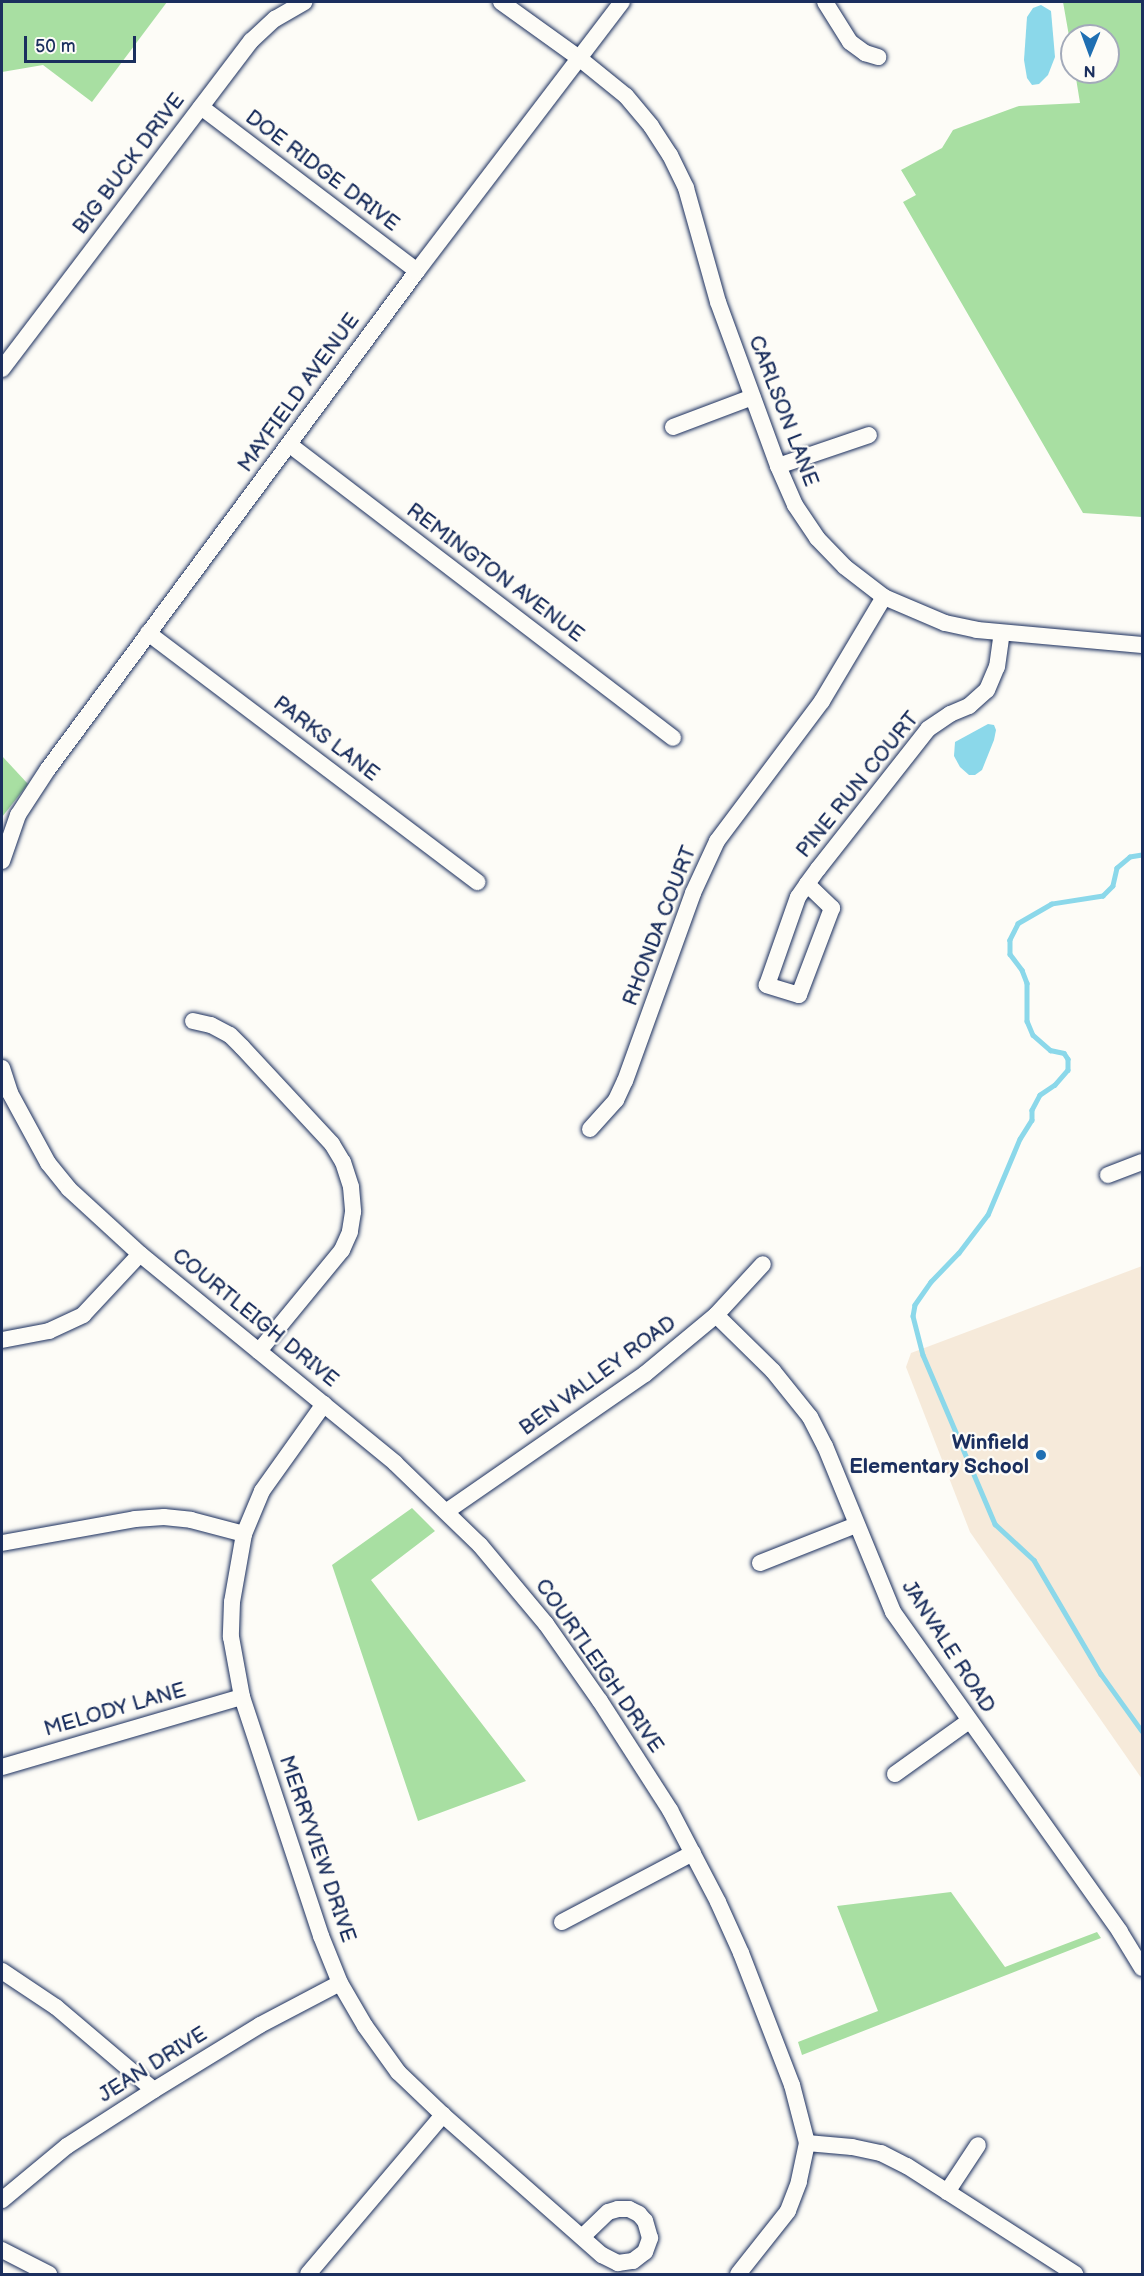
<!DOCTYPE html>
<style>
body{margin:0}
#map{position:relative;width:1144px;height:2276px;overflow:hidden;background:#fdfcf7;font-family:"Balsamiq Sans",sans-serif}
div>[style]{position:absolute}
.built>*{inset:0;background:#f6eada}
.green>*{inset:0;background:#a8dfa2}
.water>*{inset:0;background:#8bd8ea}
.stream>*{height:4.5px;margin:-2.25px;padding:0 2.25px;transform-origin:2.25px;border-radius:2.25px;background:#8bd8ea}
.roads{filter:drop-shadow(0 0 2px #1b2f5e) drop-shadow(0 0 2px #1b2f5e)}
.minor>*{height:16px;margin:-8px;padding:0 8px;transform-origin:8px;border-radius:8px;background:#fdfcf7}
.dots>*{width:16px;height:16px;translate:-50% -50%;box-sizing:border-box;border:3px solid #fdfcf7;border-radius:50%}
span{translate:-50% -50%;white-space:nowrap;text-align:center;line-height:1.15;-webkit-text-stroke:4.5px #fdfcf7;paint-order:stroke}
.street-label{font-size:21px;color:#1b2f5e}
.poi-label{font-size:21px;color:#1b2f5e;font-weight:700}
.right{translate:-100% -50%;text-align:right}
.frame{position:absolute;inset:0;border:3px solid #1b2f5e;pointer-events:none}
.north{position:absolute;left:1060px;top:24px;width:60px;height:60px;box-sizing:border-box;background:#fdfcf7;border:2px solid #a3aaba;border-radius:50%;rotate:181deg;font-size:16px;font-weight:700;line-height:24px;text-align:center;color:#1b2f5e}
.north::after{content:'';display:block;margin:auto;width:21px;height:27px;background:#1f6fb2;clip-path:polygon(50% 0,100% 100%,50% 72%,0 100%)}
.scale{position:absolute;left:24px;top:36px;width:112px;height:27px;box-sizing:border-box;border:3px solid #1b2f5e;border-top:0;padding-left:8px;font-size:18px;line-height:21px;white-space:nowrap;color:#1b2f5e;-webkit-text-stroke:4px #fdfcf7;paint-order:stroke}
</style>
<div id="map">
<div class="built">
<i style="clip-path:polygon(1142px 1266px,1142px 1779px,970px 1532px,906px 1367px,911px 1353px)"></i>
</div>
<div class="green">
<i style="clip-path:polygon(2px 2px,167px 2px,92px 102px,43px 65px,2px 72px)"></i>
<i style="clip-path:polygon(1063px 2px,1142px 2px,1142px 517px,1083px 513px,903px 202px,916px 195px,901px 170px,942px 148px,953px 130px,1019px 106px,1080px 103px,1075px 72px,1108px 72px,1108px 36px,1072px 36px,1072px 53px)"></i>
<i style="clip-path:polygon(2px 756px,28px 784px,2px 817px)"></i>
<i style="clip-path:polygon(412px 1508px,435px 1531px,371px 1580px,526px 1781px,418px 1821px,332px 1565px)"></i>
<i style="clip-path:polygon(951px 1892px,1005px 1967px,1097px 1932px,1101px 1938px,802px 2055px,798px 2042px,878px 2011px,837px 1906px)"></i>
</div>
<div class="water">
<i style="clip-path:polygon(1041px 5px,1051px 11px,1055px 57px,1048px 75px,1039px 84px,1032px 85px,1027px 78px,1024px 60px,1027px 17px,1033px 8px)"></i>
<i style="clip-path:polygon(988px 724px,994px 725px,996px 730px,994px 740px,982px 770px,975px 775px,969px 775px,960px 767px,954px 756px,955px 742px)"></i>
</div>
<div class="stream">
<i style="left:1142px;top:855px;width:12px;rotate:171deg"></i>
<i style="left:1130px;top:857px;width:17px;rotate:140deg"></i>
<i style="left:1117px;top:868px;width:18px;rotate:103deg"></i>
<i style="left:1113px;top:886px;width:14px;rotate:135deg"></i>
<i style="left:1103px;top:896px;width:52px;rotate:171.1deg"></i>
<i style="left:1052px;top:904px;width:39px;rotate:150deg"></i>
<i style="left:1018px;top:924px;width:18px;rotate:117deg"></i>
<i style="left:1010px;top:940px;width:14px;rotate:90deg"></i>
<i style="left:1010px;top:954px;width:20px;rotate:53deg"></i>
<i style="left:1022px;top:970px;width:14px;rotate:69deg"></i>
<i style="left:1027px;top:983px;width:38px;rotate:90deg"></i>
<i style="left:1027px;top:1021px;width:15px;rotate:67deg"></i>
<i style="left:1033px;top:1035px;width:23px;rotate:41deg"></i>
<i style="left:1050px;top:1050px;width:14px;rotate:12deg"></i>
<i style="left:1064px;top:1053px;width:7px;rotate:56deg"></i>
<i style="left:1068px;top:1059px;width:11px;rotate:90deg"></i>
<i style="left:1068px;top:1070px;width:20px;rotate:131deg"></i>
<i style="left:1055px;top:1085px;width:18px;rotate:146deg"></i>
<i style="left:1040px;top:1095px;width:17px;rotate:118deg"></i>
<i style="left:1032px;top:1110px;width:10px;rotate:90deg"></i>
<i style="left:1032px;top:1120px;width:22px;rotate:122deg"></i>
<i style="left:1020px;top:1139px;width:82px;rotate:112.8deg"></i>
<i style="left:988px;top:1215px;width:48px;rotate:127.3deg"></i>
<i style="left:959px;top:1253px;width:40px;rotate:134deg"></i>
<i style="left:931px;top:1282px;width:28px;rotate:125deg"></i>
<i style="left:915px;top:1305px;width:11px;rotate:100deg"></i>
<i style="left:913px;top:1316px;width:40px;rotate:75.6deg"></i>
<i style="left:923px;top:1355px;width:184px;rotate:66.9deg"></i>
<i style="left:995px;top:1524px;width:53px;rotate:42.7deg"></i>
<i style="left:1034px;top:1560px;width:132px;rotate:59.6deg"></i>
<i style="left:1101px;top:1674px;width:70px;rotate:54.3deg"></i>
</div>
<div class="roads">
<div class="minor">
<i style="left:501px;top:2px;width:96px;rotate:35.7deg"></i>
<i style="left:579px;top:58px;width:60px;rotate:39deg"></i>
<i style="left:626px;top:96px;width:39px;rotate:50deg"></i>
<i style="left:651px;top:126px;width:35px;rotate:57deg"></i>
<i style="left:670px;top:155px;width:37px;rotate:64deg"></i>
<i style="left:686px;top:188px;width:118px;rotate:74.3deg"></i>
<i style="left:718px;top:302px;width:175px;rotate:69.9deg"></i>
<i style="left:778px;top:466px;width:43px;rotate:66.4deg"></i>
<i style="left:795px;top:505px;width:40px;rotate:56deg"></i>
<i style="left:817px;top:538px;width:40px;rotate:46deg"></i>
<i style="left:845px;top:567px;width:49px;rotate:37.6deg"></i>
<i style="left:884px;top:597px;width:66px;rotate:23.1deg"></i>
<i style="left:945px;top:623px;width:33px;rotate:12deg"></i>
<i style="left:977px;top:630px;width:166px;rotate:5.2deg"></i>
<i style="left:825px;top:2px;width:47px;rotate:58deg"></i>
<i style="left:850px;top:42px;width:19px;rotate:36deg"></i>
<i style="left:865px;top:53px;width:14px;rotate:17deg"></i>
<i style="left:201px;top:107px;width:271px;rotate:37.2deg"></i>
<i style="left:2px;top:369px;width:412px;rotate:-52.8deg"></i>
<i style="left:251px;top:41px;width:33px;rotate:-43deg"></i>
<i style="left:275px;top:19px;width:34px;rotate:-30deg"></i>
<i style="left:673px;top:427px;width:85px;rotate:-20.6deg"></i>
<i style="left:290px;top:445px;width:482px;rotate:37.4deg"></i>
<i style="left:778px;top:466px;width:96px;rotate:-18.8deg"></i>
<i style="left:148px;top:633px;width:413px;rotate:37.1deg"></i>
<i style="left:2px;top:861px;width:49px;rotate:-70.8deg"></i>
<i style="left:18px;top:815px;width:55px;rotate:-56.9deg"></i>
<i style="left:48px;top:769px;width:620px;rotate:-53.46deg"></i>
<i style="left:417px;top:271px;width:338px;rotate:-52.7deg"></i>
<i style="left:807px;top:884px;width:35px;rotate:44deg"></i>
<i style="left:832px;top:908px;width:93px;rotate:110.8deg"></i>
<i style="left:799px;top:995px;width:34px;rotate:-163deg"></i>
<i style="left:767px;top:985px;width:93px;rotate:-70.6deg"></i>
<i style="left:798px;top:897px;width:16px;rotate:-55deg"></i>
<i style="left:807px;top:884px;width:19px;rotate:-54deg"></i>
<i style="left:818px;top:869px;width:178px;rotate:-51.8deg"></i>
<i style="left:928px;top:729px;width:27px;rotate:-34deg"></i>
<i style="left:950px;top:714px;width:21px;rotate:-23deg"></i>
<i style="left:969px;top:706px;width:24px;rotate:-42deg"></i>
<i style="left:987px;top:690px;width:25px;rotate:-67deg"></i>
<i style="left:997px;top:667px;width:34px;rotate:-82deg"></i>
<i style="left:193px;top:1021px;width:18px;rotate:13deg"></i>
<i style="left:211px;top:1025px;width:21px;rotate:28deg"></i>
<i style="left:230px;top:1035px;width:17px;rotate:45deg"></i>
<i style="left:242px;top:1047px;width:132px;rotate:47.1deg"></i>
<i style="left:332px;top:1144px;width:21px;rotate:59deg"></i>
<i style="left:343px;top:1162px;width:26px;rotate:72deg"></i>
<i style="left:351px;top:1187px;width:25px;rotate:85deg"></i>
<i style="left:353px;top:1212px;width:20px;rotate:99deg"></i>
<i style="left:350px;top:1232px;width:20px;rotate:114deg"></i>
<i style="left:342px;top:1250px;width:131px;rotate:129.4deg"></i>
<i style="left:2px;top:1068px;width:26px;rotate:72deg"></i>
<i style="left:10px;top:1093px;width:80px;rotate:61.5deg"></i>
<i style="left:48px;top:1163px;width:33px;rotate:51deg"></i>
<i style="left:69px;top:1189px;width:96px;rotate:42.5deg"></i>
<i style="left:140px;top:1254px;width:330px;rotate:39.3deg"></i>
<i style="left:395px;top:1463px;width:118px;rotate:44deg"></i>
<i style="left:480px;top:1545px;width:103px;rotate:50.1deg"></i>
<i style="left:546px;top:1624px;width:94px;rotate:55deg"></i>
<i style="left:600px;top:1701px;width:130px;rotate:57.3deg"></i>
<i style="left:670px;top:1810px;width:104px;rotate:62.4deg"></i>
<i style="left:718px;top:1902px;width:56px;rotate:65.7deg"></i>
<i style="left:741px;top:1953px;width:142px;rotate:68.9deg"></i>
<i style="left:792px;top:2085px;width:60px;rotate:75.5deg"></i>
<i style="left:807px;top:2143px;width:40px;rotate:102deg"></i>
<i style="left:799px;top:2182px;width:31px;rotate:111deg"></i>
<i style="left:788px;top:2211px;width:80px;rotate:128.4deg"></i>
<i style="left:590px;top:1129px;width:39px;rotate:-48deg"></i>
<i style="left:616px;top:1100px;width:21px;rotate:-65deg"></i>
<i style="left:625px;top:1081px;width:200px;rotate:-70.1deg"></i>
<i style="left:693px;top:893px;width:57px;rotate:-65.2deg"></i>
<i style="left:717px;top:841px;width:175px;rotate:-53.1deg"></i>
<i style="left:822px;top:701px;width:121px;rotate:-59.2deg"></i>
<i style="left:1108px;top:1175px;width:36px;rotate:-21deg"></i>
<i style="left:716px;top:1315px;width:80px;rotate:44.5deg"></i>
<i style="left:773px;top:1371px;width:59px;rotate:51.2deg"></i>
<i style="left:810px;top:1417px;width:33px;rotate:63deg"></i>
<i style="left:825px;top:1446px;width:179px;rotate:67.7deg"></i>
<i style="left:893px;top:1612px;width:392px;rotate:54.6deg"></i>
<i style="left:1120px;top:1932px;width:42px;rotate:58.6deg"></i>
<i style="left:2px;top:1340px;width:48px;rotate:-10.8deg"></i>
<i style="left:49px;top:1331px;width:38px;rotate:-25deg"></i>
<i style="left:83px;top:1315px;width:83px;rotate:-46.9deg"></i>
<i style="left:324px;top:1404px;width:107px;rotate:125.5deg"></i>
<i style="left:262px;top:1491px;width:47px;rotate:112.7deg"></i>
<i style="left:244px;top:1534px;width:69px;rotate:100deg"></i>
<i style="left:232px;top:1602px;width:35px;rotate:92deg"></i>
<i style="left:231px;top:1637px;width:61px;rotate:79.6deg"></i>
<i style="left:242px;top:1697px;width:252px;rotate:71.7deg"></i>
<i style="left:321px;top:1936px;width:51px;rotate:68deg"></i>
<i style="left:340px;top:1983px;width:50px;rotate:59.8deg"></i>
<i style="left:365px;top:2026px;width:57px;rotate:54.3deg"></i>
<i style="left:398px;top:2072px;width:62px;rotate:43.7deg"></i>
<i style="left:443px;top:2115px;width:212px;rotate:41.4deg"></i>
<i style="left:602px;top:2255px;width:18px;rotate:27deg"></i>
<i style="left:618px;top:2263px;width:15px;rotate:-8deg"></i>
<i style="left:633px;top:2261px;width:15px;rotate:-37deg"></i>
<i style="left:645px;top:2252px;width:15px;rotate:-70deg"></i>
<i style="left:650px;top:2238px;width:18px;rotate:-106deg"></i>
<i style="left:645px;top:2221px;width:9px;rotate:-131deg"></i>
<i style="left:639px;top:2214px;width:11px;rotate:-153deg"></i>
<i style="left:629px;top:2209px;width:11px;rotate:180deg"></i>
<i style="left:618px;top:2209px;width:10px;rotate:163deg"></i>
<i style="left:608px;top:2212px;width:36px;rotate:136deg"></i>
<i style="left:447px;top:1511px;width:241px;rotate:-34.7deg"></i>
<i style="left:645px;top:1374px;width:92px;rotate:-39.7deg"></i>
<i style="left:716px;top:1315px;width:69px;rotate:-47.3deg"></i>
<i style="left:2px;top:1543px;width:135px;rotate:-10.2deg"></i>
<i style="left:135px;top:1519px;width:29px;rotate:-4deg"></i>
<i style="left:164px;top:1517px;width:27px;rotate:6deg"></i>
<i style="left:191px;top:1520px;width:55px;rotate:14.8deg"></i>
<i style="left:760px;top:1563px;width:103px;rotate:-21.6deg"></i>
<i style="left:2px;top:1767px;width:250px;rotate:-16.3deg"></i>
<i style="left:895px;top:1774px;width:91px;rotate:-35.6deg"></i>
<i style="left:562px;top:1922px;width:148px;rotate:-27.8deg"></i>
<i style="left:2px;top:1971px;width:65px;rotate:33.7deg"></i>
<i style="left:56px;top:2007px;width:128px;rotate:40.3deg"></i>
<i style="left:807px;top:2143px;width:45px;rotate:5.1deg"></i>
<i style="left:852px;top:2147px;width:30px;rotate:12deg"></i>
<i style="left:881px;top:2153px;width:29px;rotate:27deg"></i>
<i style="left:907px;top:2166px;width:200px;rotate:32.7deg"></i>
<i style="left:947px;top:2192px;width:56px;rotate:-56.6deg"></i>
<i style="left:2px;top:2200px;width:85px;rotate:-39.7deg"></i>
<i style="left:67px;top:2146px;width:103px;rotate:-32.8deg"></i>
<i style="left:154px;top:2090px;width:124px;rotate:-31.5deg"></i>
<i style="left:260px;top:2025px;width:90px;rotate:-27.7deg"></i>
<i style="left:2px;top:2250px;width:53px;rotate:27.1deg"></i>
<i style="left:308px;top:2274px;width:209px;rotate:-49.7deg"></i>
</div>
</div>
<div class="dots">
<i style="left:1041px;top:1455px;background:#1f6fb2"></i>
</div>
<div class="street-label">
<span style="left:129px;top:164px;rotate:-53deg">BIG BUCK DRIVE</span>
<span style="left:322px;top:171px;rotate:37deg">DOE RIDGE DRIVE</span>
<span style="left:299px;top:393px;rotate:-54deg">MAYFIELD AVENUE</span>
<span style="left:783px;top:411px;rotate:69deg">CARLSON LANE</span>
<span style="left:495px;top:573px;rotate:37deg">REMINGTON AVENUE</span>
<span style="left:326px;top:739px;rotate:37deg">PARKS LANE</span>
<span style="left:858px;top:785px;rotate:-51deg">PINE RUN COURT</span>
<span style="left:660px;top:926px;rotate:-69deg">RHONDA COURT</span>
<span style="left:255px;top:1318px;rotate:39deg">COURTLEIGH DRIVE</span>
<span style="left:598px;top:1376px;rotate:-36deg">BEN VALLEY ROAD</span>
<span style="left:948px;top:1647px;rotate:57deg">JANVALE ROAD</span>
<span style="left:599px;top:1666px;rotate:55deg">COURTLEIGH DRIVE</span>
<span style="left:115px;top:1710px;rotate:-16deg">MELODY LANE</span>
<span style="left:317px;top:1849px;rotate:71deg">MERRYVIEW DRIVE</span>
<span style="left:153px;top:2065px;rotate:-32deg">JEAN DRIVE</span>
</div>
<div class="poi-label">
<span class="right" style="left:1029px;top:1455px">Winfield<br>Elementary School</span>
</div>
<div class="frame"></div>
<div class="north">N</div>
<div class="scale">50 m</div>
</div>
